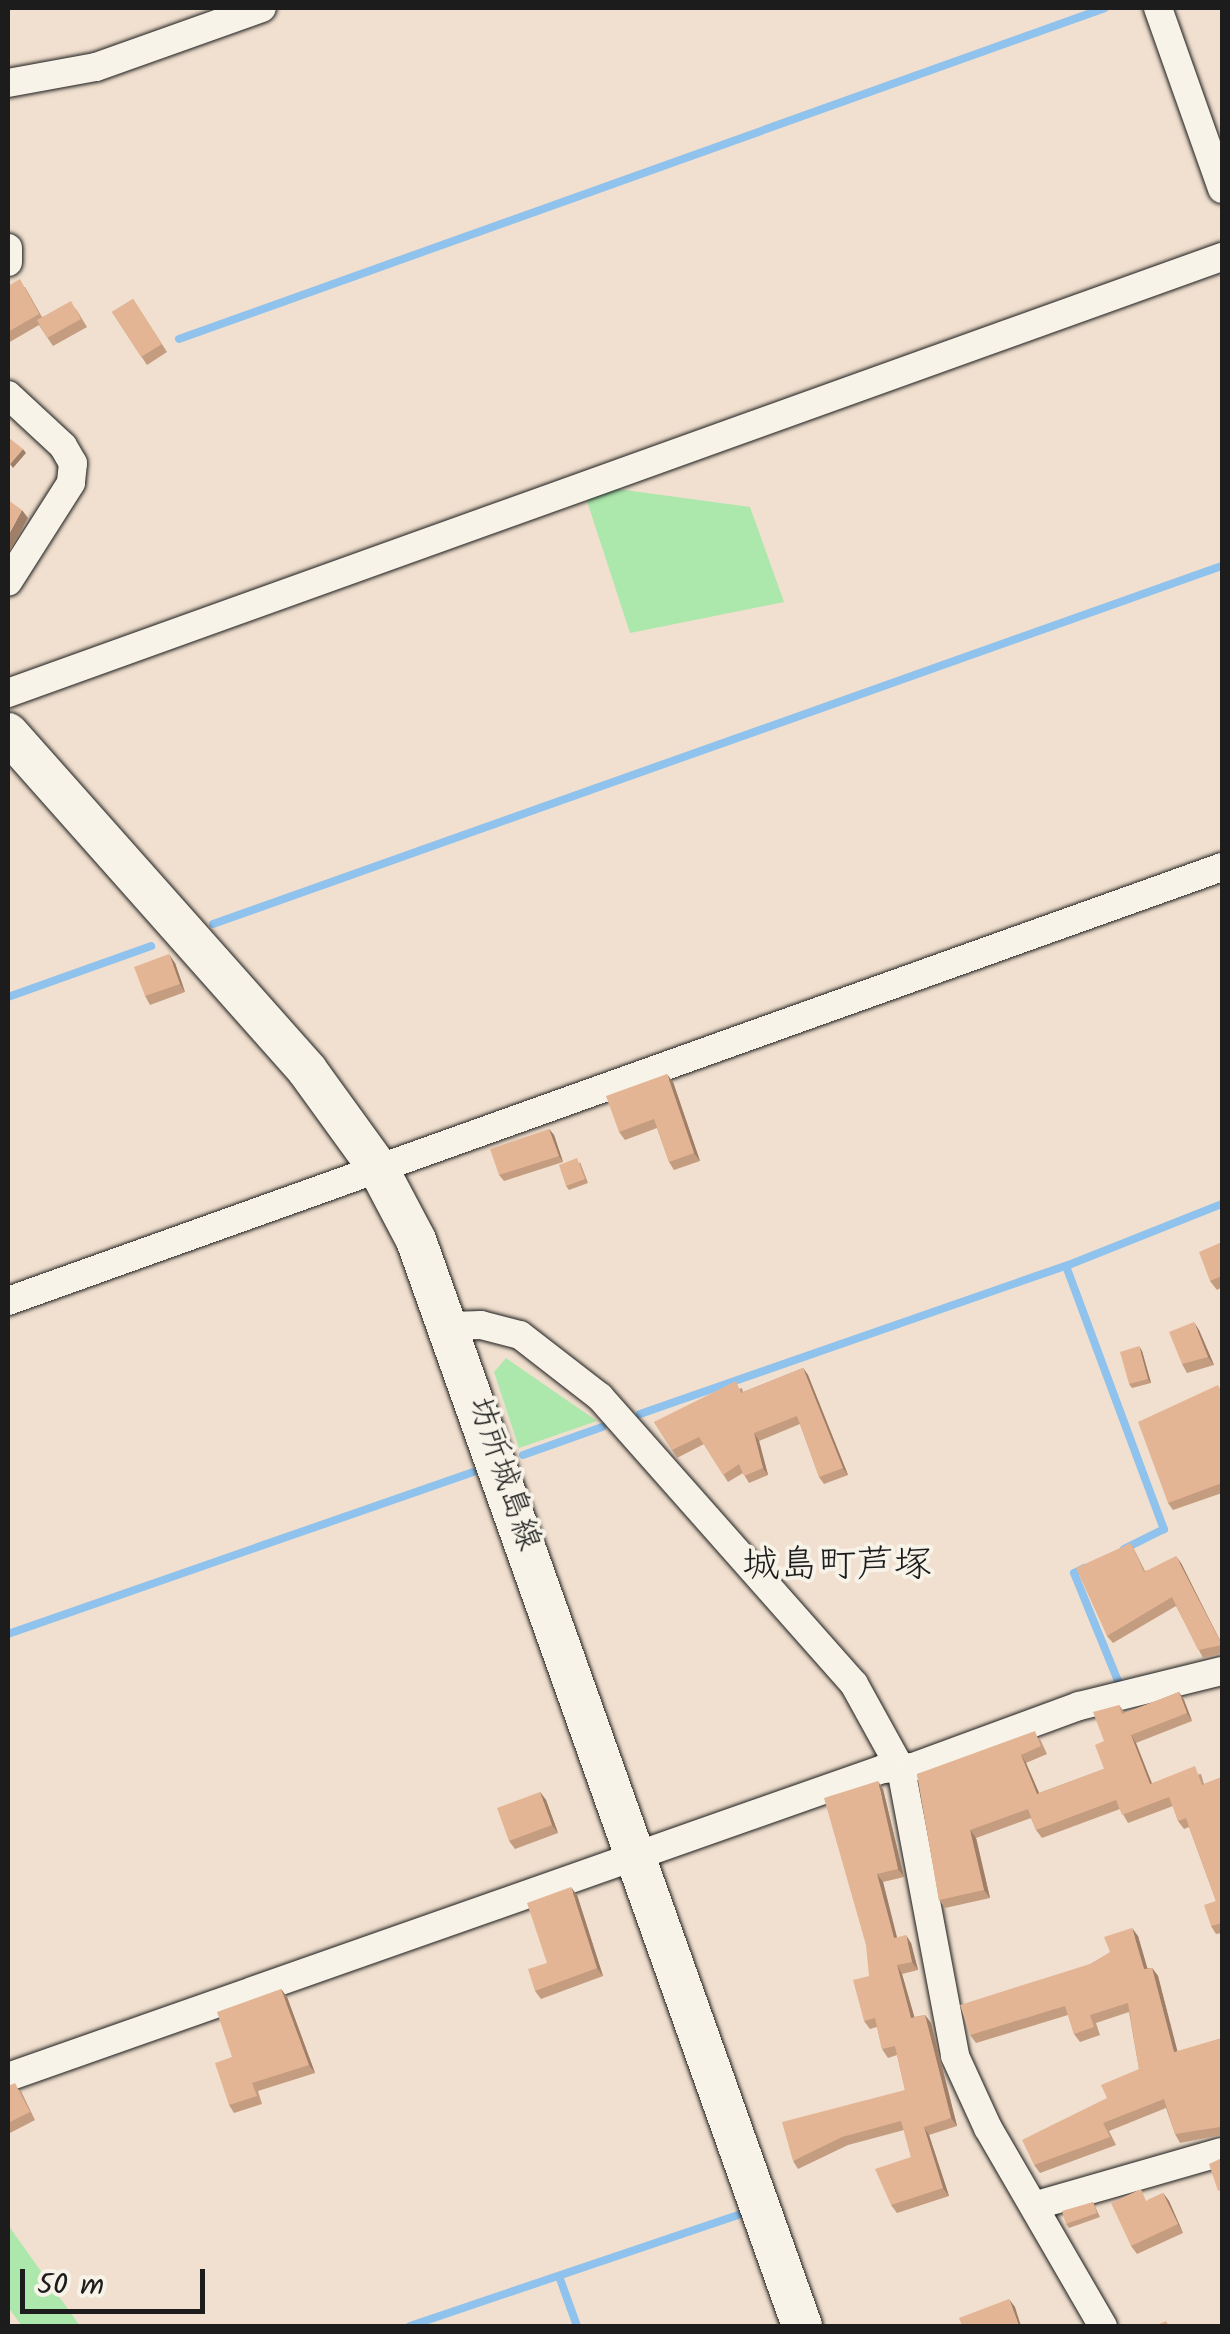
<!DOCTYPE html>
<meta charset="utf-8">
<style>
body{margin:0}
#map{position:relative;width:1230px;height:2334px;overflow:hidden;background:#f1e0cf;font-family:Kalam,"Klee One",sans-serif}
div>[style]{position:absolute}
.green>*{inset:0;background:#ace7ac}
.stream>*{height:8px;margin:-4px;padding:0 4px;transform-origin:4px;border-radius:4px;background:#8fc2ec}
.roads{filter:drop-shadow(0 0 2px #1c1c1c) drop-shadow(0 0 2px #1c1c1c)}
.minor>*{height:28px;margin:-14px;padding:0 14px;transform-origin:14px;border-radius:14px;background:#f7f3e8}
.secondary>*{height:40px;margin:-20px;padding:0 20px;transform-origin:20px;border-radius:20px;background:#f7f3e8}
.wall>*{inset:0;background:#c49c80}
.shaded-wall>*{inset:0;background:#a07f68}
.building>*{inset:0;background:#e4b595}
span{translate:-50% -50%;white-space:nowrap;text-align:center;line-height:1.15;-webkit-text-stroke:8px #f7f3e8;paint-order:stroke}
.street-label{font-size:32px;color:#1c1c1c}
.quarter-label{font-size:38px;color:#1c1c1c}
.frame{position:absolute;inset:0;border:10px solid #1c1c1c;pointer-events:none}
.scale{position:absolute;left:20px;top:2269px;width:185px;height:45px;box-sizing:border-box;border:5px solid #1c1c1c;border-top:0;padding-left:12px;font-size:30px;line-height:35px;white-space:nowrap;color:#1c1c1c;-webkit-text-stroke:8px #f7f3e8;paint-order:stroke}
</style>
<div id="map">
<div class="green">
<div style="clip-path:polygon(610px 488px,750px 507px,784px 602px,630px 633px,586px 498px)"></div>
<div style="clip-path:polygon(506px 1358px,597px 1421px,519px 1448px,494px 1372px)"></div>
<div style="clip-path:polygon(8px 2225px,80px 2326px,22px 2326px,8px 2307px)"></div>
</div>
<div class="stream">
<div style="left:179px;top:339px;width:983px;rotate:-19.67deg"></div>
<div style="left:213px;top:924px;width:1071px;rotate:-19.54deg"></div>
<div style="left:8px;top:997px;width:152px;rotate:-19.6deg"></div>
<div style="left:1066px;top:1266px;width:281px;rotate:69.6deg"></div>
<div style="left:1164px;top:1529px;width:45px;rotate:153.4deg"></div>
<div style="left:640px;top:1414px;width:451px;rotate:-19.2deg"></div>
<div style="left:1066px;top:1266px;width:168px;rotate:-21.7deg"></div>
<div style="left:523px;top:1455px;width:84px;rotate:-19.5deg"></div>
<div style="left:1084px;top:1568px;width:11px;rotate:153deg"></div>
<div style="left:1074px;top:1573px;width:119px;rotate:67.8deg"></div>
<div style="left:8px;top:1634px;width:492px;rotate:-19.2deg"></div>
<div style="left:559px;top:2276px;width:53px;rotate:70.2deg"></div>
<div style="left:410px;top:2326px;width:348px;rotate:-18.7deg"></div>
</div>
<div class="roads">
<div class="minor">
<div style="left:1158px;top:8px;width:192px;rotate:70.5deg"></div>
<div style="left:8px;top:83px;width:89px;rotate:-10.3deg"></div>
<div style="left:96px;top:67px;width:176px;rotate:-19.6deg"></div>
<div style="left:8px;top:248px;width:14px;rotate:90deg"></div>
<div style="left:8px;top:395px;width:75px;rotate:42.8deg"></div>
<div style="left:63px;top:446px;width:20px;rotate:60deg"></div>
<div style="left:73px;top:463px;width:20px;rotate:96deg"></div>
<div style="left:71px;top:483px;width:117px;rotate:122.5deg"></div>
<div style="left:8px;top:693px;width:1290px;rotate:-19.76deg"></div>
<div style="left:8px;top:1301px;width:1289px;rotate:-19.67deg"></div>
<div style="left:451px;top:1326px;width:30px;rotate:-2deg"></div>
<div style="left:481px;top:1325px;width:40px;rotate:14.4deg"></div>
<div style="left:520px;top:1335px;width:101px;rotate:37.8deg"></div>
<div style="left:600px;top:1397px;width:383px;rotate:48.5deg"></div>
<div style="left:854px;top:1684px;width:97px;rotate:61.1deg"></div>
<div style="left:901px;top:1769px;width:292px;rotate:79.3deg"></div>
<div style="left:955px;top:2056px;width:79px;rotate:65.4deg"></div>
<div style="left:988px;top:2128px;width:229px;rotate:59.9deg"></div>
<div style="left:8px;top:2077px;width:928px;rotate:-19.39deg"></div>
<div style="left:883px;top:1769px;width:30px;rotate:-4deg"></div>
<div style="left:913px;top:1767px;width:177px;rotate:-20.2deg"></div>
<div style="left:1079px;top:1706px;width:147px;rotate:-13.8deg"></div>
<div style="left:1037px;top:2205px;width:192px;rotate:-16deg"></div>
</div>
<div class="secondary">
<div style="left:8px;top:733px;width:451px;rotate:48.4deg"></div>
<div style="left:307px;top:1070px;width:121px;rotate:54.1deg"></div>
<div style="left:378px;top:1168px;width:81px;rotate:62.2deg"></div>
<div style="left:416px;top:1240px;width:1153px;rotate:70.43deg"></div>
</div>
</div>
<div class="wall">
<div style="clip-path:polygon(8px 286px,25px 287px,42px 317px,76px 309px,87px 327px,53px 346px,39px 325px,8px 343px)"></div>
<div style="clip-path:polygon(133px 299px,167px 352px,147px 365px,112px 312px)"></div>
<div style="clip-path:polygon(175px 963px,185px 992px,150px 1005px,145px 996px)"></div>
<div style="clip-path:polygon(673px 1082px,700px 1161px,674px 1170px,669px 1162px,657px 1128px,625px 1140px,619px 1132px)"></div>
<div style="clip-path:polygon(549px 1129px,554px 1135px,563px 1162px,504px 1181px,499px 1175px)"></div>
<div style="clip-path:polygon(580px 1162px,588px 1183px,569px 1190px,566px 1186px)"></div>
<div style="clip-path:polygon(1222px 1242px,1222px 1287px,1217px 1290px,1210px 1281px)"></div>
<div style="clip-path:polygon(1199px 1330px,1214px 1365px,1187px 1373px,1182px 1364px)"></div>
<div style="clip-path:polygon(1142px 1351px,1151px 1383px,1132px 1388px,1129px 1384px)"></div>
<div style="clip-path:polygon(803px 1368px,808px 1375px,848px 1475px,824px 1484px,819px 1477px,800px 1424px,759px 1441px,768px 1475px,749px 1483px,743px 1473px,728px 1482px,704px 1444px,677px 1458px,654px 1422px,742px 1388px,743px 1392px)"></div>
<div style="clip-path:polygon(1222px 1392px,1222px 1493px,1173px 1510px,1168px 1503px)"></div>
<div style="clip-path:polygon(1131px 1543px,1145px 1571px,1181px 1563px,1222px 1644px,1222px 1654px,1203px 1658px,1176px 1606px,1113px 1643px,1107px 1636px)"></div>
<div style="clip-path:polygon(1179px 1692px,1184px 1700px,1192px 1721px,1136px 1743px,1152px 1783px,1201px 1774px,1204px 1784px,1222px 1777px,1222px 1933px,1216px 1934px,1211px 1926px,1216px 1901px,1189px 1827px,1184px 1829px,1178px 1821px,1173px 1806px,1128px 1823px,1120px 1809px,1042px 1838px,1036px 1830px,1031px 1818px,976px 1838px,990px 1898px,945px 1908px,939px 1900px,917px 1774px,1040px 1739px,1047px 1754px,1026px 1763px,1039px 1793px,1104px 1769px,1104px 1741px,1119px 1705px,1125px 1713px)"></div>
<div style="clip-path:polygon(883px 1789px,904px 1877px,883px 1882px,897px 1937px,911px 1943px,918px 1970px,902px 1974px,914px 2017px,925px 2015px,931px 2023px,957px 2126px,929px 2135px,949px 2196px,897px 2213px,891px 2205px,911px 2157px,904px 2130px,848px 2145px,798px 2169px,793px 2161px,905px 2090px,897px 2055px,888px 2058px,882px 2049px,877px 2027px,870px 2029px,864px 2021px,869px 1976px)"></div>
<div style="clip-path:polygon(540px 1792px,546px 1800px,558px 1833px,515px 1849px,509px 1841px)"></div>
<div style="clip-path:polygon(577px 1895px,603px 1976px,541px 1999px,535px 1991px)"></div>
<div style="clip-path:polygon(1138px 1936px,1147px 1968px,1152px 1968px,1158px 1976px,1177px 2052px,1222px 2038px,1222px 2135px,1180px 2143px,1175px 2134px,1166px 2108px,1109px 2131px,1116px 2145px,1040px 2173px,1034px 2165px,1139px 2069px,1129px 2012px,1096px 2023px,1100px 2035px,1080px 2042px,1074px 2034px,1068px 2015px,976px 2043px,970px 2035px)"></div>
<div style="clip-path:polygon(281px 1989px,287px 1997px,315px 2073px,258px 2091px,262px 2104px,234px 2113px,229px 2105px,232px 2057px)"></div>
<div style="clip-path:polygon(8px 2086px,21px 2091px,35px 2120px,8px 2134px)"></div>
<div style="clip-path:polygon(1163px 2193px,1169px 2201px,1183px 2233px,1137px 2254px,1131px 2246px,1148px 2200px)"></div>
<div style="clip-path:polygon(1093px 2202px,1100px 2217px,1069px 2228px,1066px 2224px)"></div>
</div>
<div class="shaded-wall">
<div style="clip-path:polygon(23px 449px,26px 453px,13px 468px,10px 464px)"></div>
<div style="clip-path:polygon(22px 510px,28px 518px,8px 555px,8px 536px)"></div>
<div style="clip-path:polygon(169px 954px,175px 963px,185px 992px,180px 984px)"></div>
<div style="clip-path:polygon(667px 1074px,673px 1082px,700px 1161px,694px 1153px)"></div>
<div style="clip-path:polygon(549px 1129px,554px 1135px,563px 1162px,559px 1156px)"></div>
<div style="clip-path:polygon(1194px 1322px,1199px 1330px,1214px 1365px,1208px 1357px)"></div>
<div style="clip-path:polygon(1139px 1346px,1142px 1351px,1151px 1383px,1148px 1379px)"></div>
<div style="clip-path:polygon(803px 1368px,808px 1375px,848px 1475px,843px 1468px)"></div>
<div style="clip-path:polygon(754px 1433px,759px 1441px,768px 1475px,763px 1468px)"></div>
<div style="clip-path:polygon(1176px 1556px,1181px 1563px,1222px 1646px)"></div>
<div style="clip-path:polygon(1179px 1692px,1184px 1700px,1192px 1721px,1187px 1713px)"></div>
<div style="clip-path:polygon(1131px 1735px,1136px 1743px,1155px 1792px,1150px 1784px)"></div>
<div style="clip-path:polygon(1021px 1755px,1026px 1763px,1043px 1802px,1037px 1794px)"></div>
<div style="clip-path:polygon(878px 1781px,883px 1789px,904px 1877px,898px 1869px)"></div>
<div style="clip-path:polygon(540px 1792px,546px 1800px,558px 1833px,552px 1825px)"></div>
<div style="clip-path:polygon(970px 1830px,976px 1838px,990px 1898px,984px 1890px)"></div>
<div style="clip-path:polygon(877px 1874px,883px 1882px,899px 1946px,894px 1938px)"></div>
<div style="clip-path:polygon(571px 1887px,577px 1895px,603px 1976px,597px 1968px)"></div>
<div style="clip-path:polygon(1132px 1928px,1138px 1936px,1150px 1977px,1144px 1969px)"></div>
<div style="clip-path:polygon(906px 1935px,911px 1943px,918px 1970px,912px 1962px)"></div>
<div style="clip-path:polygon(897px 1965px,902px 1974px,917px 2026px,911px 2018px)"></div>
<div style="clip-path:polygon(1152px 1968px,1158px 1976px,1180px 2061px,1174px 2052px)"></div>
<div style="clip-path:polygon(281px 1989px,287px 1997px,315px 2073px,309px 2065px)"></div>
<div style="clip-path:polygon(925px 2015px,931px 2023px,957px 2126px,951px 2118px)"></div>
<div style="clip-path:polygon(924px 2127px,929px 2135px,949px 2196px,943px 2188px)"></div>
<div style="clip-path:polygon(1163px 2193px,1169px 2201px,1183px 2233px,1178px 2224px)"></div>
<div style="clip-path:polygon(1009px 2299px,1015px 2307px,1021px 2326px,1019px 2326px)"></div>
</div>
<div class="building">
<div style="clip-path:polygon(20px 279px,39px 314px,8px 332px,8px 286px)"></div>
<div style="clip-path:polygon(133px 299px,162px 344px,141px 357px,112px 312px)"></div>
<div style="clip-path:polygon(71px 301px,81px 319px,47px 338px,37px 320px)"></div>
<div style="clip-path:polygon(8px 437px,23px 449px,10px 464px,8px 462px)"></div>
<div style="clip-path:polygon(8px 500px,22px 510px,8px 536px)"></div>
<div style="clip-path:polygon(169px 954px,180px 984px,145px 996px,134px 967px)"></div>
<div style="clip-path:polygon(667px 1074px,694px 1153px,669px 1162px,654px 1119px,619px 1132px,606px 1096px)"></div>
<div style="clip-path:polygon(549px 1129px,559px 1156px,499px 1175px,490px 1149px)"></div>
<div style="clip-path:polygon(577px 1158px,585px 1179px,566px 1186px,559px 1165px)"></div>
<div style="clip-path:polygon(1222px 1242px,1222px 1276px,1210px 1281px,1199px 1252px)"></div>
<div style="clip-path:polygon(1194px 1322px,1208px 1357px,1182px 1364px,1169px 1332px)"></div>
<div style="clip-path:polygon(1139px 1346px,1148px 1379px,1129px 1384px,1120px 1352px)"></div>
<div style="clip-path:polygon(803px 1368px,843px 1468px,819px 1477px,797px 1416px,754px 1433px,763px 1468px,744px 1476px,739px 1464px,723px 1475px,699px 1437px,672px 1450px,654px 1422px,736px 1381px,741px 1393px)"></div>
<div style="clip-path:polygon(1218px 1385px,1222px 1393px,1222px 1483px,1168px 1503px,1138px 1422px)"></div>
<div style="clip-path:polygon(1131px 1543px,1144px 1572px,1176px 1556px,1222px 1645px,1198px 1650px,1172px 1597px,1107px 1636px,1076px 1568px)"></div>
<div style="clip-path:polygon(1179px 1692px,1187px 1713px,1131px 1735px,1150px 1784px,1195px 1766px,1202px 1785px,1222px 1777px,1222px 1923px,1211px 1926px,1204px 1905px,1216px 1901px,1186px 1818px,1178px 1821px,1169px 1797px,1122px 1815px,1116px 1800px,1036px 1830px,1028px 1809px,970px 1830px,984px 1890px,939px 1900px,917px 1774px,1035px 1731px,1041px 1746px,1021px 1755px,1037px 1794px,1104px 1769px,1095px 1745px,1104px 1741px,1093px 1712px,1119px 1705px,1122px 1714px)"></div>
<div style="clip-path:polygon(878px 1781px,898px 1869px,877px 1874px,894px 1938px,906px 1935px,912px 1962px,897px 1965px,911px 2018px,925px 2015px,951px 2118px,924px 2127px,943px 2188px,891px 2205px,875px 2169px,911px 2157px,901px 2121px,842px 2137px,793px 2161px,782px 2122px,905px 2090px,895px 2046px,882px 2049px,875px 2018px,864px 2021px,853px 1980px,869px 1976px,866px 1945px,824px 1798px)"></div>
<div style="clip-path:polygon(540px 1792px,552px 1825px,509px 1841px,497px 1808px)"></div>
<div style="clip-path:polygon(571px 1887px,597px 1968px,535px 1991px,528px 1969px,547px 1963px,527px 1903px)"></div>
<div style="clip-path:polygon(1132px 1928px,1144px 1969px,1152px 1968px,1174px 2052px,1222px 2038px,1222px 2129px,1220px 2127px,1175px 2134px,1164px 2099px,1103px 2123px,1110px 2137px,1034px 2165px,1022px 2140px,1107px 2098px,1101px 2085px,1139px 2069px,1128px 2003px,1090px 2015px,1094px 2027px,1074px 2034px,1065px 2006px,970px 2035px,960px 2005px,1093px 1963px,1110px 1952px,1104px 1937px)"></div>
<div style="clip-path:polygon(281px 1989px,309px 2065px,252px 2083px,257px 2096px,229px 2105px,215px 2063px,232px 2057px,217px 2012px)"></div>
<div style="clip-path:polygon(15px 2083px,30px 2112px,8px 2123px,8px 2086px)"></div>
<div style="clip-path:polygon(1222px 2158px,1222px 2190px,1218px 2191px,1209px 2164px)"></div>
<div style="clip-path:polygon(1141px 2189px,1146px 2201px,1163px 2193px,1178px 2224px,1131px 2246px,1111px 2203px)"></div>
<div style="clip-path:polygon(1093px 2202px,1097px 2213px,1066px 2224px,1062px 2211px)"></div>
<div style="clip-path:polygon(1009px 2299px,1019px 2326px,962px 2326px,959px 2318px)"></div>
<div style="clip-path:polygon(1166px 2321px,1169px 2326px,1155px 2326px)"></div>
</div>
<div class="street-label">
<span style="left:503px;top:1474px;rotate:71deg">坊所城島線</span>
</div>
<div class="quarter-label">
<span style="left:837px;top:1567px">城島町芦塚</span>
</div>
<div class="frame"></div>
<div class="scale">50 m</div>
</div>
